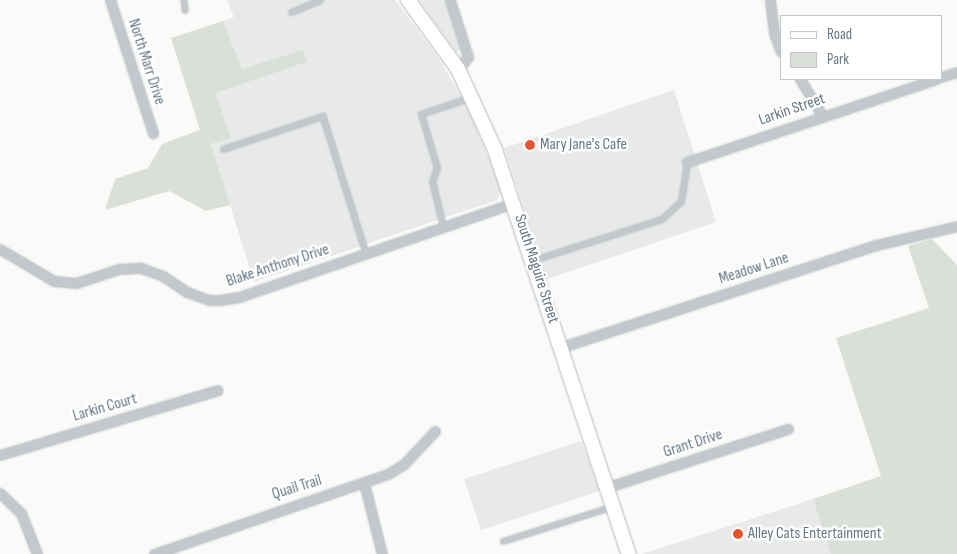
<!DOCTYPE html>
<style>
body{margin:0}
#map{position:relative;width:957px;height:554px;overflow:hidden;background:#fafaf8;font-family:"Sofia Sans Condensed",sans-serif}
div>[style]{position:absolute}
.built>*{inset:0;background:#e8e9e9}
.green>*{inset:0;background:#dadfd7}
.roads{filter:drop-shadow(0 0 1px #b5babe) drop-shadow(0 0 1px #b5babe)}
.service>*{height:4.5px;margin:-2.25px;padding:0 2.25px;transform-origin:2.25px;border-radius:2.25px;background:#c3c8cc}
.minor>*{height:9px;margin:-4.5px;padding:0 4.5px;transform-origin:4.5px;border-radius:4.5px;background:#c3c8cc}
.primary>*{height:14px;margin:-7px;padding:0 7px;transform-origin:7px;border-radius:7px;background:#fff}
.dots>*{width:14px;height:14px;translate:-50% -50%;box-sizing:border-box;border:2px solid #fff;border-radius:50%}
span{translate:-50% -50%;white-space:nowrap;text-align:center;line-height:1.15;-webkit-text-stroke:5px #fff;paint-order:stroke}
.street-label{font-size:16px;color:#657683}
.poi-label{font-size:16px;color:#657683}
.left{translate:0 -50%;text-align:left}
.legend{position:absolute;left:780px;top:15px;width:162px;height:65px;box-sizing:border-box;background:#fff;border:1px solid #c1c8cd;margin:0;padding:6px 9px;list-style:none;font-size:15px;color:#657683}
.legend li{display:flex;align-items:center;gap:10px;height:25px}
.legend b{width:25px;border:1px solid #c1c8cd}
</style>
<div id="map">
<div class="built">
<div style="clip-path:polygon(227px 0,395px 0,438px 57px,470px 112px,501px 189px,497px 200px,254px 282px,211px 144px,231px 137px,216px 93px,307px 62px,303px 51px,242px 69px,223px 21px,234px 17px)"></div>
<div style="clip-path:polygon(419px 0,445px 0,461px 50px,456px 52px)"></div>
<div style="clip-path:polygon(674px 90px,716px 222px,547px 279px,504px 148px)"></div>
<div style="clip-path:polygon(581px 441px,600px 491px,481px 530px,464px 479px)"></div>
<div style="clip-path:polygon(813px 499px,831px 554px,642px 554px)"></div>
</div>
<div class="green">
<div style="clip-path:polygon(223px 21px,242px 69px,303px 50px,307px 62px,216px 93px,231px 138px,211px 144px,230px 205px,206px 211px,169px 191px,105px 210px,115px 179px,148px 168px,162px 144px,200px 130px,171px 38px)"></div>
<div style="clip-path:polygon(932px 239px,957px 265px,957px 554px,831px 554px,813px 499px,881px 476px,836px 338px,929px 308px,908px 246px)"></div>
</div>
<div class="roads">
<div class="service">
<div style="left:184px;top:0;width:10px;rotate:84deg"></div>
<div style="left:291px;top:12px;width:31px;rotate:-22deg"></div>
<div style="left:223px;top:149px;width:105px;rotate:-18.3deg"></div>
<div style="left:323px;top:116px;width:144px;rotate:72.6deg"></div>
<div style="left:443px;top:227px;width:47px;rotate:-103.4deg"></div>
<div style="left:432px;top:181px;width:14px;rotate:-69deg"></div>
<div style="left:437px;top:168px;width:56px;rotate:-106.5deg"></div>
<div style="left:421px;top:114px;width:51px;rotate:-18.4deg"></div>
<div style="left:534px;top:260px;width:134px;rotate:-17.8deg"></div>
<div style="left:662px;top:219px;width:26px;rotate:-43deg"></div>
<div style="left:681px;top:201px;width:39px;rotate:-81deg"></div>
<div style="left:503px;top:541px;width:112px;rotate:-17.6deg"></div>
</div>
<div class="minor">
<div style="left:110px;top:0;width:140px;rotate:72.1deg"></div>
<div style="left:450px;top:0;width:60px;rotate:72.5deg"></div>
<div style="left:468px;top:57px;width:16px;rotate:130deg"></div>
<div style="left:770px;top:0;width:33px;rotate:83deg"></div>
<div style="left:774px;top:33px;width:20px;rotate:70deg"></div>
<div style="left:941px;top:77px;width:17px;rotate:-17deg"></div>
<div style="left:800px;top:79px;width:42px;rotate:58.6deg"></div>
<div style="left:687px;top:162px;width:262px;rotate:-18.4deg"></div>
<div style="left:0;top:249px;width:63px;rotate:30.7deg"></div>
<div style="left:54px;top:281px;width:22px;rotate:5deg"></div>
<div style="left:76px;top:283px;width:45px;rotate:-18deg"></div>
<div style="left:119px;top:269px;width:22px;rotate:-3deg"></div>
<div style="left:141px;top:268px;width:23px;rotate:20deg"></div>
<div style="left:163px;top:276px;width:29px;rotate:34deg"></div>
<div style="left:187px;top:292px;width:23px;rotate:20deg"></div>
<div style="left:209px;top:300px;width:11px"></div>
<div style="left:220px;top:300px;width:19px;rotate:-9deg"></div>
<div style="left:239px;top:297px;width:291px;rotate:-18.9deg"></div>
<div style="left:562px;top:347px;width:330px;rotate:-18deg"></div>
<div style="left:876px;top:245px;width:83px;rotate:-13.2deg"></div>
<div style="left:0;top:455px;width:227px;rotate:-16.6deg"></div>
<div style="left:364px;top:483px;width:73px;rotate:75.8deg"></div>
<div style="left:608px;top:487px;width:189px;rotate:-17.9deg"></div>
<div style="left:0;top:493px;width:29px;rotate:44deg"></div>
<div style="left:21px;top:513px;width:44px;rotate:68.7deg"></div>
<div style="left:154px;top:554px;width:247px;rotate:-18.9deg"></div>
<div style="left:388px;top:474px;width:19px;rotate:-32deg"></div>
<div style="left:404px;top:464px;width:45px;rotate:-46.8deg"></div>
</div>
<div class="primary">
<div style="left:408px;top:0;width:85px;rotate:54.1deg"></div>
<div style="left:458px;top:69px;width:89px;rotate:65.4deg"></div>
<div style="left:495px;top:150px;width:426px;rotate:71.7deg"></div>
</div>
</div>
<div class="dots">
<div style="left:530px;top:145px;background:#e4572e"></div>
<div style="left:738px;top:534px;background:#e4572e"></div>
</div>
<div class="street-label">
<span style="left:146px;top:62px;rotate:72deg">North Marr Drive</span>
<span style="left:792px;top:110px;rotate:-19deg">Larkin Street</span>
<span style="left:278px;top:266px;rotate:-18deg">Blake Anthony Drive</span>
<span style="left:536px;top:269px;rotate:72deg">South Maguire Street</span>
<span style="left:754px;top:269px;rotate:-18deg">Meadow Lane</span>
<span style="left:105px;top:408px;rotate:-16deg">Larkin Court</span>
<span style="left:693px;top:444px;rotate:-18deg">Grant Drive</span>
<span style="left:297px;top:488px;rotate:-17deg">Quail Trail</span>
</div>
<div class="poi-label">
<span class="left" style="left:540px;top:145px">Mary Jane's Cafe</span>
<span class="left" style="left:748px;top:534px">Alley Cats Entertainment</span>
</div>
<ul class="legend">
<li><b style="height:6px;background:#fff"></b>Road</li>
<li><b style="height:14px;background:#dadfd7"></b>Park</li>
</ul>
</div>
